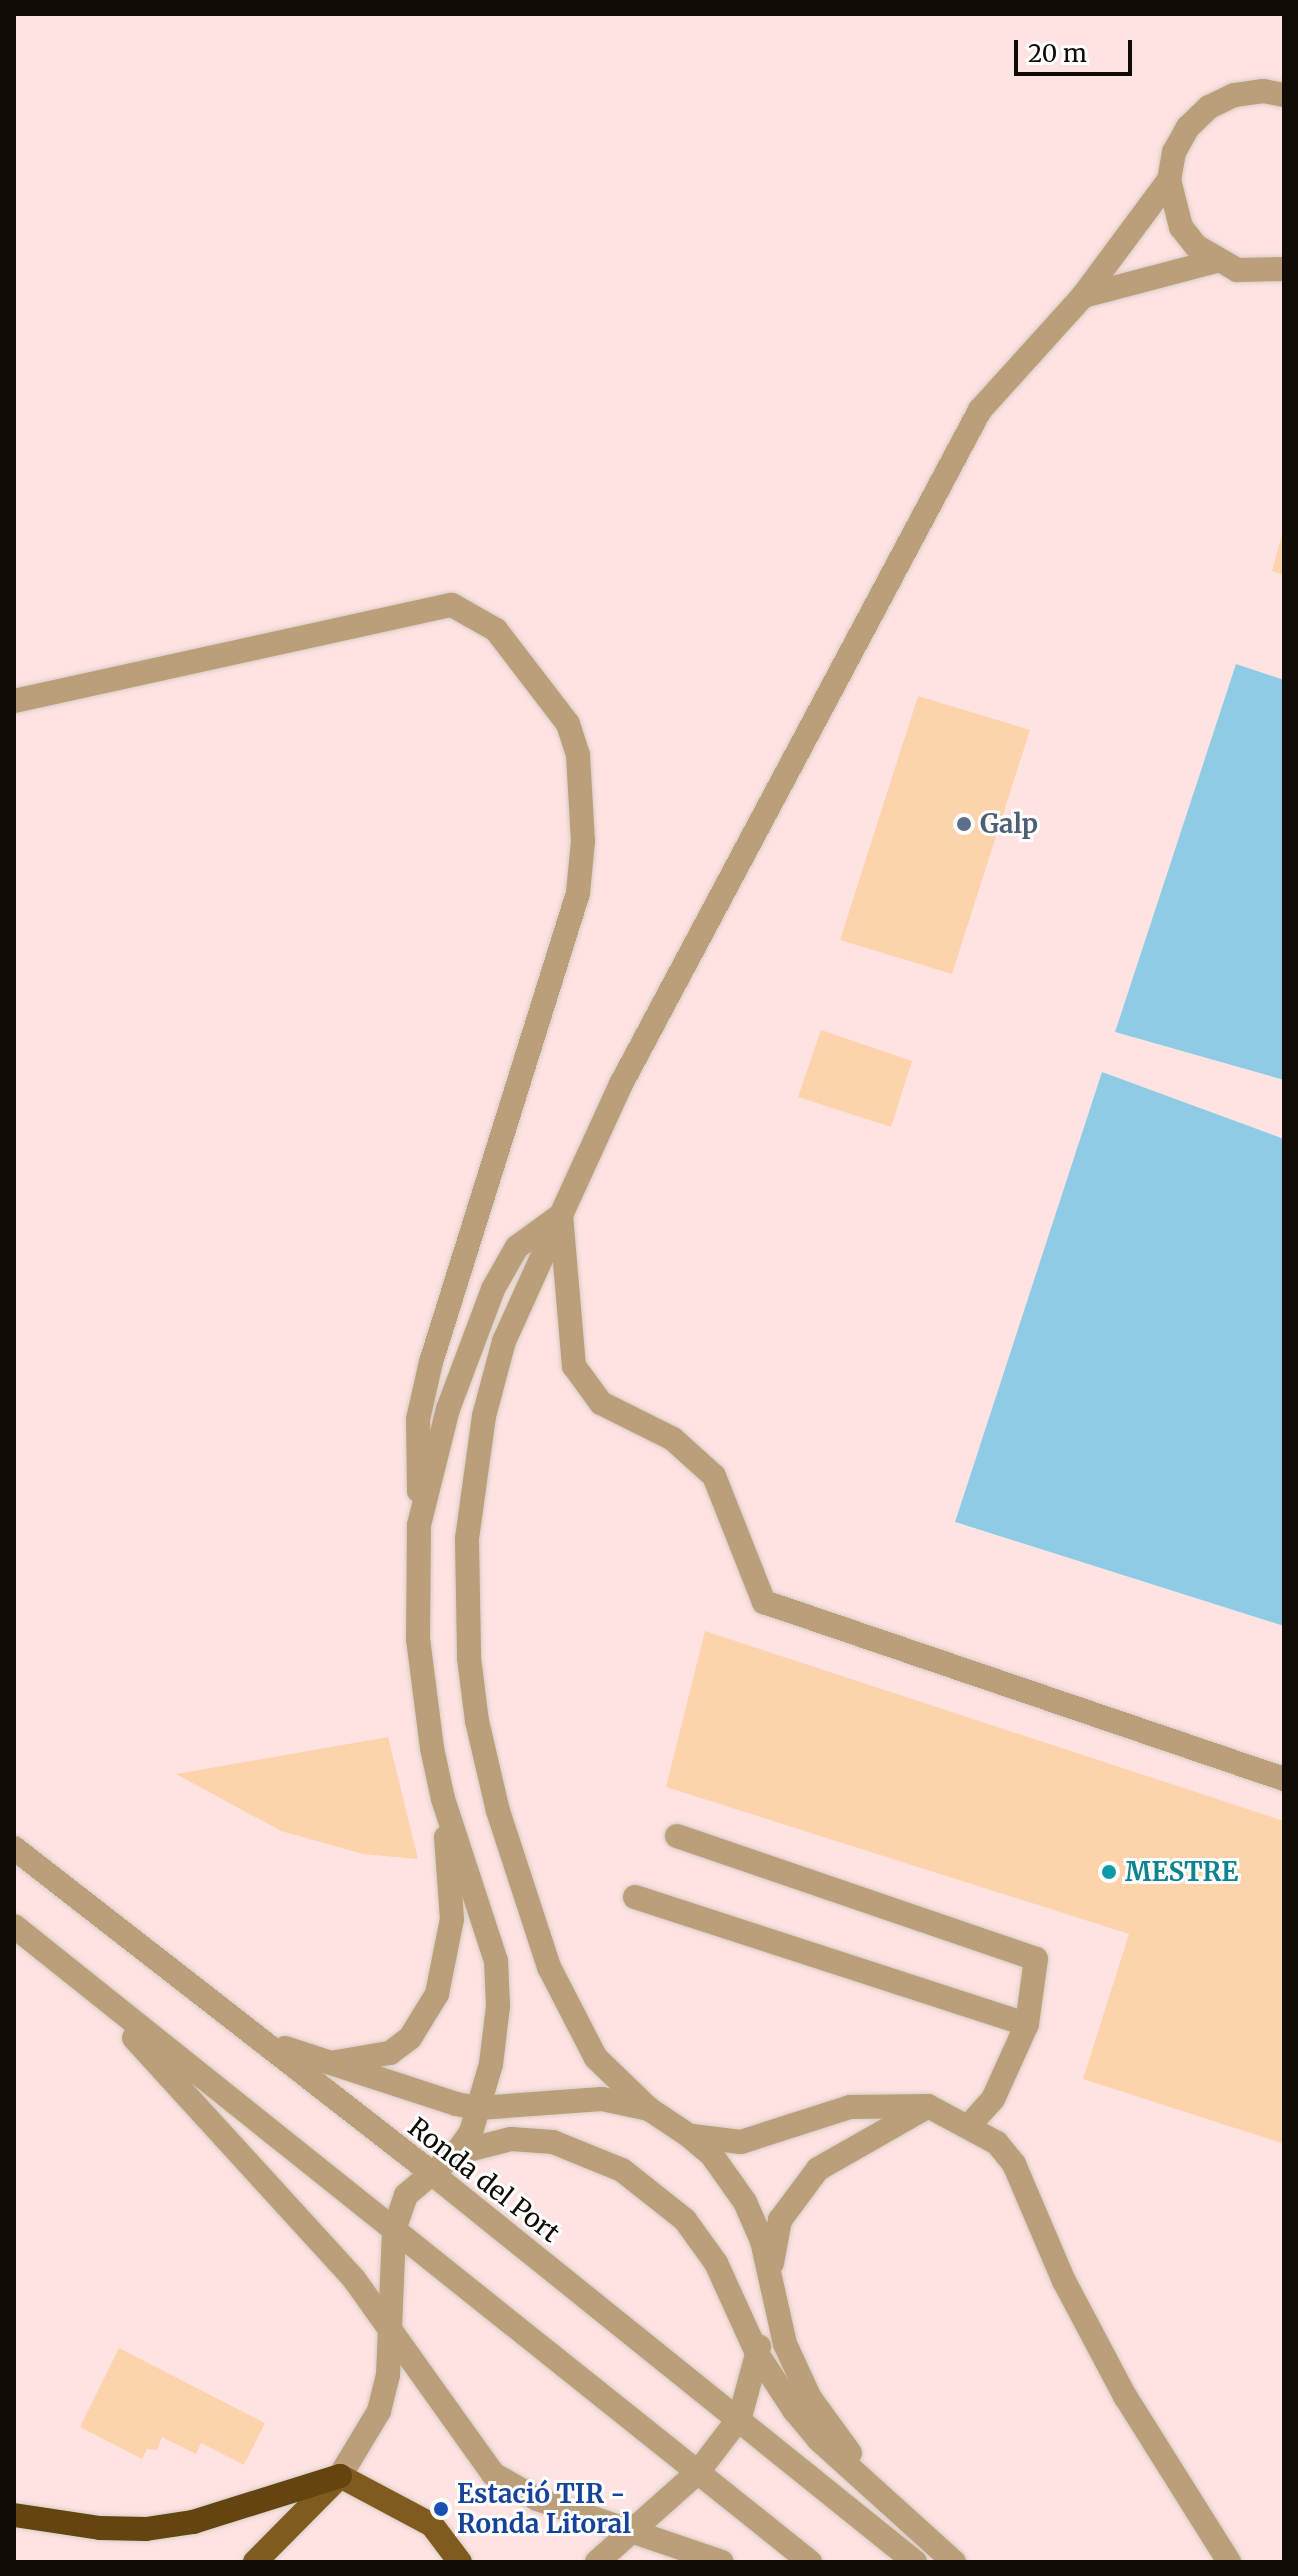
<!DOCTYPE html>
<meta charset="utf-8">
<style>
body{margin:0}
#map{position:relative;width:1298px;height:2576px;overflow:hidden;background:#fdf3e7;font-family:Merriweather,serif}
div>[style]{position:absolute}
.industrial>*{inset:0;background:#ffe3e3}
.water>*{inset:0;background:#90cbe5}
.building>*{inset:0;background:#fcd3aa}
.roads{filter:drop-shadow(0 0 2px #d7cec3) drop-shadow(0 0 2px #d7cec3)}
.minor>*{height:24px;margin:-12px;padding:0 12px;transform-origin:12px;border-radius:12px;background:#bb9f7b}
.major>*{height:24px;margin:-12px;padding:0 12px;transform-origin:12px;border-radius:12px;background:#805a1f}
.highway>*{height:24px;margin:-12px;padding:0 12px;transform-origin:12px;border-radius:12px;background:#644410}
.dots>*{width:22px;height:22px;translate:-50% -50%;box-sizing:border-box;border:4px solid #fff;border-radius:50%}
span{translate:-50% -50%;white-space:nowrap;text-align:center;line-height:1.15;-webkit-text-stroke:6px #fff;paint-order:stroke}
.service-label{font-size:26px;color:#4e5e75;font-weight:700}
.left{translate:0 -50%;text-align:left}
.culture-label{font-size:26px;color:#0d838f;font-weight:700}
.street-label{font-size:26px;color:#100b05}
.transit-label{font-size:26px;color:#164399;font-weight:700}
.frame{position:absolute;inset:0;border:16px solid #100b05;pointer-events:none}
.scale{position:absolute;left:1014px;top:40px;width:118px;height:36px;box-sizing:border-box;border:4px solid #100b05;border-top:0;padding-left:10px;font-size:24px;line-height:28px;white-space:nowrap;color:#100b05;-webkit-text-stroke:6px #fff;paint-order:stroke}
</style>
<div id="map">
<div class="industrial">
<div style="clip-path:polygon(14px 14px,1284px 14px,1284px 680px,1236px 665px,1115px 1032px,1284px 1080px,1284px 1139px,1102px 1073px,956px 1523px,1284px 1626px,1284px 2562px,14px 2562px)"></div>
</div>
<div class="water">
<div style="clip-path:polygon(1236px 664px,1284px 680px,1284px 1080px,1115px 1032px)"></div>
<div style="clip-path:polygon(1102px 1072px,1284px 1139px,1284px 1626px,955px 1522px)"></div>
</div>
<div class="building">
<div style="clip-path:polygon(1283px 531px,1284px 531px,1284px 575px,1272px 571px)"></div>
<div style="clip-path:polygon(918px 696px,1030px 730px,952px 974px,840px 940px)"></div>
<div style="clip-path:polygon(821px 1030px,912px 1061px,891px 1127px,798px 1097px)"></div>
<div style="clip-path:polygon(705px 1631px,1284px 1821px,1284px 2144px,1083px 2079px,1129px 1934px,666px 1787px)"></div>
<div style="clip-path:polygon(388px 1737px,418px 1859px,363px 1854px,281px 1831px,176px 1774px)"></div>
<div style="clip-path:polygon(119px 2348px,265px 2423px,244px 2465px,201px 2443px,196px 2454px,162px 2437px,157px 2450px,147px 2449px,142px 2459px,80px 2427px)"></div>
</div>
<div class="roads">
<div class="minor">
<div style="left:1284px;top:95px;width:21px;rotate:-169deg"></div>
<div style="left:1263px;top:91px;width:29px;rotate:172deg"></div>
<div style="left:1234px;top:95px;width:28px;rotate:154deg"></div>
<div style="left:1209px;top:107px;width:29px;rotate:136deg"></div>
<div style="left:1188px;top:127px;width:29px;rotate:119deg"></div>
<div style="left:1174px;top:152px;width:28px;rotate:100deg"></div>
<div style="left:1169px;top:180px;width:49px;rotate:75.7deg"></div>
<div style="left:1181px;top:227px;width:24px;rotate:52deg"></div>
<div style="left:1196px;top:246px;width:48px;rotate:30.3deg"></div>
<div style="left:1237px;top:270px;width:47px;rotate:-1.2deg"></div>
<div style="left:1169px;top:180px;width:144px;rotate:126.6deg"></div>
<div style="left:1083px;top:296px;width:154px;rotate:132.1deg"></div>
<div style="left:980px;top:410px;width:764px;rotate:118.04deg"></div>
<div style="left:621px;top:1084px;width:144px;rotate:114.6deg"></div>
<div style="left:561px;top:1215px;width:152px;rotate:85.1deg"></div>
<div style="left:574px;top:1366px;width:46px;rotate:53.9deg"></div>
<div style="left:601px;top:1403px;width:80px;rotate:26.6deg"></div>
<div style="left:673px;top:1439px;width:55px;rotate:42.1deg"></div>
<div style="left:714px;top:1476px;width:136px;rotate:68.4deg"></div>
<div style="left:764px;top:1602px;width:549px;rotate:18.8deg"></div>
<div style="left:1083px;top:296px;width:138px;rotate:-14.7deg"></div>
<div style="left:14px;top:701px;width:448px;rotate:-12.4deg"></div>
<div style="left:452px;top:605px;width:51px;rotate:29.6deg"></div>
<div style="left:496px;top:630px;width:118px;rotate:52.5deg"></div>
<div style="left:568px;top:724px;width:33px;rotate:72deg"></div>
<div style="left:578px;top:755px;width:86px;rotate:86.7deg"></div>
<div style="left:583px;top:841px;width:52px;rotate:95.5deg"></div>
<div style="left:578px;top:893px;width:491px;rotate:107.4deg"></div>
<div style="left:431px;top:1362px;width:58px;rotate:102.8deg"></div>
<div style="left:418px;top:1419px;width:72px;rotate:89.2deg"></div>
<div style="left:677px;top:1836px;width:379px;rotate:18.9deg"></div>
<div style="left:1036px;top:1959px;width:66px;rotate:97.9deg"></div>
<div style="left:14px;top:1848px;width:526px;rotate:37.89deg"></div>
<div style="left:429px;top:2171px;width:624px;rotate:38.82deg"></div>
<div style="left:635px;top:1897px;width:412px;rotate:18deg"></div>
<div style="left:1027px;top:2024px;width:82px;rotate:114.4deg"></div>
<div style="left:993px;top:2099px;width:36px;rotate:132deg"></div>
<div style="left:14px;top:1926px;width:1019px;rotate:38.62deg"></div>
<div style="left:134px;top:2038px;width:326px;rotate:47.6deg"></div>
<div style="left:354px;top:2279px;width:239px;rotate:54.5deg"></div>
<div style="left:493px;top:2474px;width:51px;rotate:29.6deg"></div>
<div style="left:537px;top:2499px;width:195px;rotate:18.8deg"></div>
<div style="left:285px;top:2048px;width:180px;rotate:18.1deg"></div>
<div style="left:456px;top:2104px;width:23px;rotate:10deg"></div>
<div style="left:479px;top:2108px;width:123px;rotate:-4.2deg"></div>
<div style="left:602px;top:2099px;width:48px;rotate:12deg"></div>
<div style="left:649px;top:2109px;width:47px;rotate:33.7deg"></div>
<div style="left:688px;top:2135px;width:30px;rotate:40deg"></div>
<div style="left:711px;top:2154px;width:59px;rotate:54.7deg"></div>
<div style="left:745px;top:2202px;width:43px;rotate:66.4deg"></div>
<div style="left:762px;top:2241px;width:106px;rotate:77.4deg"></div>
<div style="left:785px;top:2344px;width:60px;rotate:65.2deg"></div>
<div style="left:810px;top:2398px;width:68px;rotate:54deg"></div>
<div style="left:336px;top:2062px;width:55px;rotate:-9.5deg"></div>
<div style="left:390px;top:2053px;width:25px;rotate:-37deg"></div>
<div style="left:410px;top:2038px;width:52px;rotate:-58.5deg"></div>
<div style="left:437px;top:1994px;width:76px;rotate:-78.7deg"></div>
<div style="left:452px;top:1919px;width:82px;rotate:-94.2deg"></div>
<div style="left:692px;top:2136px;width:49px;rotate:7deg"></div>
<div style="left:741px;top:2142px;width:114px;rotate:-17.8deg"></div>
<div style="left:850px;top:2107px;width:78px;rotate:-0.7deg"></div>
<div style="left:928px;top:2106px;width:78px;rotate:28.2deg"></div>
<div style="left:997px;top:2143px;width:27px;rotate:51deg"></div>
<div style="left:1014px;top:2164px;width:127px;rotate:66.9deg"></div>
<div style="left:1064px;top:2281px;width:130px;rotate:62.1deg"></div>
<div style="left:1125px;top:2396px;width:196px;rotate:57.9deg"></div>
<div style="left:456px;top:2153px;width:26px;rotate:-54deg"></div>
<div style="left:471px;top:2132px;width:71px;rotate:-73.6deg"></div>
<div style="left:491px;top:2064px;width:58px;rotate:-83.1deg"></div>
<div style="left:498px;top:2006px;width:45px;rotate:-92.5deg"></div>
<div style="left:496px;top:1961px;width:170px;rotate:-108.1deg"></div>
<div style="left:443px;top:1799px;width:52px;rotate:-102.2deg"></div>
<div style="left:432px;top:1748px;width:110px;rotate:-97.3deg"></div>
<div style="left:418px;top:1639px;width:114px;rotate:-89.5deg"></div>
<div style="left:419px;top:1525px;width:120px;rotate:-76deg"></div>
<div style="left:448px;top:1409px;width:128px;rotate:-69.4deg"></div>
<div style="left:493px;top:1289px;width:48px;rotate:-60.3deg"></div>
<div style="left:517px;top:1247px;width:54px;rotate:-36deg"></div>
<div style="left:561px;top:1215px;width:138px;rotate:114.3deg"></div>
<div style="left:504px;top:1341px;width:78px;rotate:104.9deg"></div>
<div style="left:484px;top:1416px;width:124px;rotate:97.9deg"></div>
<div style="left:467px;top:1539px;width:119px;rotate:89deg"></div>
<div style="left:469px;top:1658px;width:64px;rotate:82.8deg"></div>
<div style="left:477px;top:1721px;width:92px;rotate:76.9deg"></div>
<div style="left:498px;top:1811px;width:164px;rotate:71.9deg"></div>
<div style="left:549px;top:1967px;width:102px;rotate:62.7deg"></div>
<div style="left:596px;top:2058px;width:74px;rotate:43.9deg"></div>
<div style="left:772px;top:2263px;width:44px;rotate:-79.5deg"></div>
<div style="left:780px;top:2220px;width:64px;rotate:-53.3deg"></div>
<div style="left:818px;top:2169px;width:123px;rotate:-29.7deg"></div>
<div style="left:340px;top:2476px;width:76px;rotate:-59deg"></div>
<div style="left:379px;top:2411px;width:37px;rotate:-76deg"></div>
<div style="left:388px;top:2375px;width:145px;rotate:-87.6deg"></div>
<div style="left:394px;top:2230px;width:37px;rotate:-71deg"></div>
<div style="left:406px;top:2195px;width:65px;rotate:-40deg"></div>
<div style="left:456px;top:2153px;width:57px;rotate:-14.3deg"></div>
<div style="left:511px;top:2139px;width:42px;rotate:4.1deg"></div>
<div style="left:553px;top:2142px;width:74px;rotate:22.1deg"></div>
<div style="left:622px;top:2170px;width:80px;rotate:38.4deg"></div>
<div style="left:685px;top:2220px;width:53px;rotate:54.2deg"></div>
<div style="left:716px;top:2263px;width:101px;rotate:65.5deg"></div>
<div style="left:758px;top:2355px;width:66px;rotate:56.8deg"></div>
<div style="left:794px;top:2410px;width:39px;rotate:50deg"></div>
<div style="left:819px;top:2440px;width:182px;rotate:42.1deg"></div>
<div style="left:597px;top:2562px;width:135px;rotate:-41.7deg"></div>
<div style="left:698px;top:2472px;width:69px;rotate:-52.6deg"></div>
<div style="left:740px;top:2417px;width:73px;rotate:-74.8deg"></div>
</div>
<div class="major">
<div style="left:255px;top:2562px;width:121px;rotate:-45.3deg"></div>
<div style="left:340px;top:2476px;width:104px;rotate:28deg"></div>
<div style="left:432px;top:2525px;width:46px;rotate:52.9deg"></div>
</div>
<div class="highway">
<div style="left:14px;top:2515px;width:87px;rotate:8.6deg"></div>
<div style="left:100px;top:2528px;width:46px;rotate:1.2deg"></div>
<div style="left:146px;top:2529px;width:48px;rotate:-8.5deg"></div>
<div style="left:193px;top:2522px;width:154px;rotate:-17.4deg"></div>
</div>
</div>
<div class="dots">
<div style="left:964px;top:824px;background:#5c6f8a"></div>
<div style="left:1109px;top:1872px;background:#0f9aa8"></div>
<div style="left:441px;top:2509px;background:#1a4fb4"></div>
</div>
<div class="service-label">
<span class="left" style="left:980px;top:824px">Galp</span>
</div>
<div class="culture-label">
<span class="left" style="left:1125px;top:1872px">MESTRE</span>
</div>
<div class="street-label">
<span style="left:484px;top:2180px;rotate:38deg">Ronda del Port</span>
</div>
<div class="transit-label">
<span class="left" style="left:457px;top:2509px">Estació TIR -<br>Ronda Litoral</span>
</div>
<div class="frame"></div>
<div class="scale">20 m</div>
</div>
